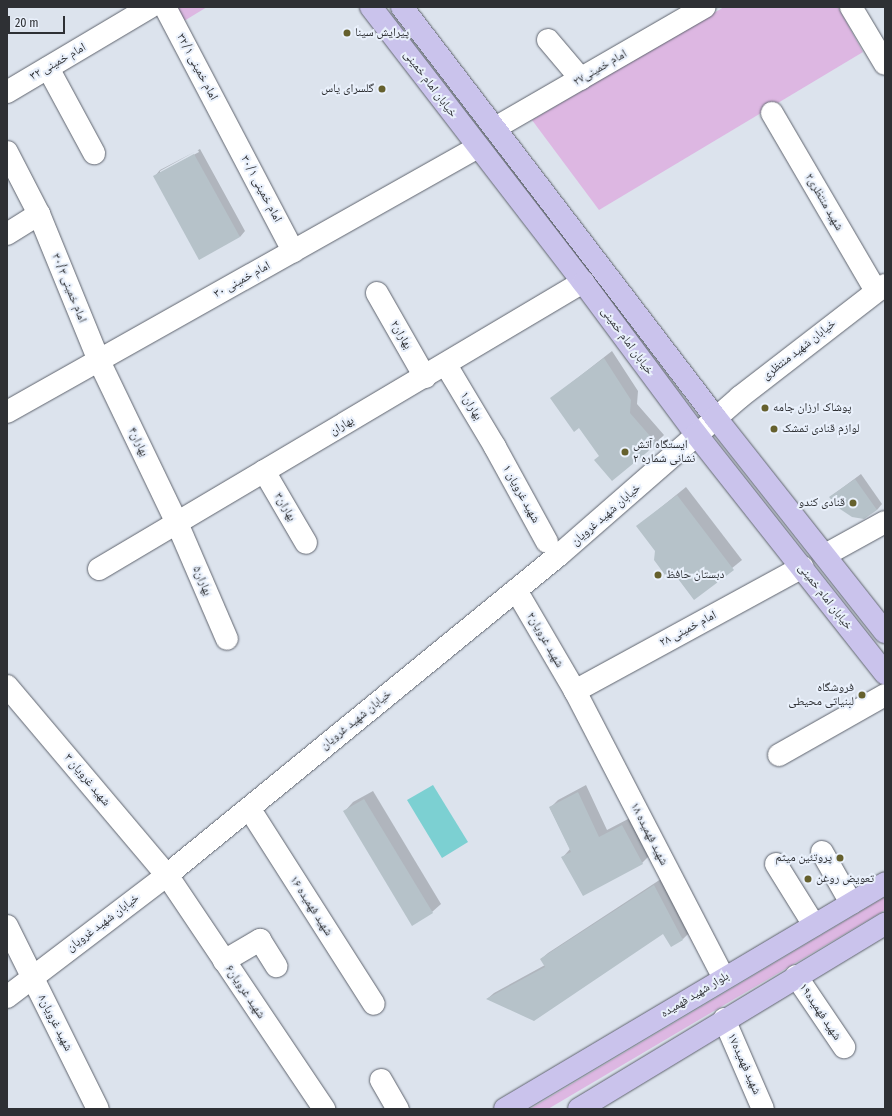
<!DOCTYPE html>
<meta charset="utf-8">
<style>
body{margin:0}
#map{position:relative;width:892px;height:1116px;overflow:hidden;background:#dce3ed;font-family:"Fira Sans Condensed","Noto Naskh Arabic",sans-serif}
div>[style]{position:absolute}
.green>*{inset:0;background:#ddb7e2}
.water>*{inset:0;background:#7cd0d2}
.shadow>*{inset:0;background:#0003}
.building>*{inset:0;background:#b6c2c9}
.roads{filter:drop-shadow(0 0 1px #5f646e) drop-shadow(0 0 1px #5f646e)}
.minor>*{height:22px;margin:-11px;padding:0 11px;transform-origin:11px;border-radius:11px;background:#fff}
.major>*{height:22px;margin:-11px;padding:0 11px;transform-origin:11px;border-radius:11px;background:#cac3ec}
.dots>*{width:11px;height:11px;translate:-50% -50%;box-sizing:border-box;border:2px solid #e9f0fb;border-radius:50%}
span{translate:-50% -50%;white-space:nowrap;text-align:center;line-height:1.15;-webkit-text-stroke:4px #e9f0fb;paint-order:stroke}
.poi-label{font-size:12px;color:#2e3034}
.left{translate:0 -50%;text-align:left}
.right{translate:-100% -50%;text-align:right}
.street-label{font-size:12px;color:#2e3034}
.frame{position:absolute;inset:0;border:8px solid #2e3034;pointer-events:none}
.scale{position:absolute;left:8px;top:16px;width:57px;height:18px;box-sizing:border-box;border:2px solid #2e3034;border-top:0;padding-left:5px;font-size:12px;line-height:14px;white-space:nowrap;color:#2e3034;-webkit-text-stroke:3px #e9f0fb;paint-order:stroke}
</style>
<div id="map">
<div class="green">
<div style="clip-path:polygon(176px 7px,207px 7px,184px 21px)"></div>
<div style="clip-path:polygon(724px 7px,838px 7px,863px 52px,599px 210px,532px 120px)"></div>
<div style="clip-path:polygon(885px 897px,885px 910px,548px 1109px,530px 1109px)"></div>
</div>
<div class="water">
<div style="clip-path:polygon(433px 785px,468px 842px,442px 858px,407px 800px)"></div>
</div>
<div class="shadow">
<div style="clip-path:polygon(evenodd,200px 149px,245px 231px,240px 237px,155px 176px,160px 170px,200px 149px,198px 150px,199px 152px,160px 173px,160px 171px,198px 150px)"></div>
<div style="clip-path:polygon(612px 351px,638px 391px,637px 404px,664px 435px,656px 443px,600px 455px,579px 427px,552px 398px)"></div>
<div style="clip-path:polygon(861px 474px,882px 504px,877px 510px,830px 497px)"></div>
<div style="clip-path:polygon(686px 487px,742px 560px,694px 599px,638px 526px)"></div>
<div style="clip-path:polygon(586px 785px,607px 830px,630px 818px,650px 855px,642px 863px,563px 857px,570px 849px,550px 808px,558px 800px)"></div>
<div style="clip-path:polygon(373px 791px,441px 904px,432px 912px,345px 811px,353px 802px)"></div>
<div style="clip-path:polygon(661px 879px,689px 933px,683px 939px,663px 933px,487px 999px,494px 993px,545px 965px,541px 959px,548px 953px)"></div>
</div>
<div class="building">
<div style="clip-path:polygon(194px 154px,240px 237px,199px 260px,153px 176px)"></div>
<div style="clip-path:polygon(604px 358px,631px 400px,630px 413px,657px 444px,612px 481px,594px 460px,599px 456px,579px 428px,574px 432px,550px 398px)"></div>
<div style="clip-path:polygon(855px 479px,877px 510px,864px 519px,852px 517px,840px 509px,829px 497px)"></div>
<div style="clip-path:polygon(677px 495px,734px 570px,694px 600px,676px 576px,665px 575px,654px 560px,655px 551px,636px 526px)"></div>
<div style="clip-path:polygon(578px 792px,599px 837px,622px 825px,643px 864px,583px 896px,561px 857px,571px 852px,549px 807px)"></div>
<div style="clip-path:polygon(364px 799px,433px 913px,412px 926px,343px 811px)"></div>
<div style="clip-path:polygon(654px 885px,683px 940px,671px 947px,663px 934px,534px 1021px,486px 999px,545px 967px,540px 959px)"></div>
</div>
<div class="roads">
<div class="minor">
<div style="left:165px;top:7px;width:276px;rotate:62.3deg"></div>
<div style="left:851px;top:7px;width:66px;rotate:59.2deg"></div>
<div style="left:548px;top:40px;width:51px;rotate:49.8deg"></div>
<div style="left:48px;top:68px;width:97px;rotate:61.6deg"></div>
<div style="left:7px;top:92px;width:166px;rotate:-30.7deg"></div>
<div style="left:772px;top:113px;width:206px;rotate:59.7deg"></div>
<div style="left:495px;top:128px;width:242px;rotate:-30deg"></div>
<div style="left:7px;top:152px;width:70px;rotate:62.7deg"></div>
<div style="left:39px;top:214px;width:159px;rotate:67.8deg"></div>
<div style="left:99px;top:361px;width:180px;rotate:64.3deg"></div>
<div style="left:177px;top:523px;width:126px;rotate:66.7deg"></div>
<div style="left:7px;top:234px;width:38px;rotate:-32deg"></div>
<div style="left:377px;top:293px;width:97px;rotate:60.3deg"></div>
<div style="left:446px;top:365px;width:96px;rotate:59.1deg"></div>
<div style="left:495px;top:447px;width:108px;rotate:61.3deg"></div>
<div style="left:7px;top:412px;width:540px;rotate:-29.36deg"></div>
<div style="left:264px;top:471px;width:83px;rotate:59.7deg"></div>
<div style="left:825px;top:555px;width:68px;rotate:-28.8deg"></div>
<div style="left:99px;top:569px;width:563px;rotate:-30.67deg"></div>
<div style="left:516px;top:590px;width:117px;rotate:59.7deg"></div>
<div style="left:575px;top:691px;width:323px;rotate:62.6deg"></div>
<div style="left:7px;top:686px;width:248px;rotate:49.8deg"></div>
<div style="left:167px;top:875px;width:282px;rotate:56.1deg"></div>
<div style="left:575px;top:691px;width:259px;rotate:-28.6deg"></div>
<div style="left:779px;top:755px;width:122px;rotate:-29.5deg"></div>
<div style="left:249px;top:808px;width:232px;rotate:57.5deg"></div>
<div style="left:822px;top:852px;width:59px;rotate:60.4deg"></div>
<div style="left:776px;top:864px;width:72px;rotate:58.1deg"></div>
<div style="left:7px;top:926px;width:204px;rotate:63.6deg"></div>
<div style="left:224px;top:961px;width:42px;rotate:-30.3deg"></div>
<div style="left:260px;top:940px;width:31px;rotate:58deg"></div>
<div style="left:796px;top:976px;width:86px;rotate:55.9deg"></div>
<div style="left:7px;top:997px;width:201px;rotate:-37.3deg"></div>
<div style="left:167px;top:875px;width:506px;rotate:-39.23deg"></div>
<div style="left:559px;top:555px;width:240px;rotate:-41.1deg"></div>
<div style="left:740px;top:397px;width:183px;rotate:-37.7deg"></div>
<div style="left:724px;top:1019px;width:98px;rotate:66.6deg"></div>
<div style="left:381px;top:1080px;width:34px;rotate:60deg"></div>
</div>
<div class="major">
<div style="left:371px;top:7px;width:347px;rotate:52.4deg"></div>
<div style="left:583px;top:282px;width:189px;rotate:53.4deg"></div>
<div style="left:696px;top:434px;width:305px;rotate:51.7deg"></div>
<div style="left:402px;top:7px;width:516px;rotate:52.64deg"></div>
<div style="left:715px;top:417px;width:274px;rotate:51.7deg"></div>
<div style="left:505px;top:1109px;width:442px;rotate:-30.7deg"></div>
<div style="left:579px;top:1109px;width:358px;rotate:-31.2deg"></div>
</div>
</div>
<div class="dots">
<div style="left:347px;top:33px;background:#65602d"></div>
<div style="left:382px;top:89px;background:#65602d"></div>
<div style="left:765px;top:408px;background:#65602d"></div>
<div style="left:774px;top:429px;background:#65602d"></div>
<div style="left:625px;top:452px;background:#65602d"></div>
<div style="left:853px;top:503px;background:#65602d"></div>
<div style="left:658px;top:575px;background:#65602d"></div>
<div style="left:862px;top:695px;background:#65602d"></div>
<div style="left:840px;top:858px;background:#65602d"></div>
<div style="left:808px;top:879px;background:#65602d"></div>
</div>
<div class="poi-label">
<span class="left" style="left:355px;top:33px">پیرایش سینا</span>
<span class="right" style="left:374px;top:89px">گلسرای یاس</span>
<span class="left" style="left:773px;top:408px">پوشاک ارزان جامه</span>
<span class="left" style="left:782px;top:429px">لوازم قنادی تمشک</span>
<span class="left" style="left:633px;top:452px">ایستگاه آتش<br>نشانی شماره ۲</span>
<span class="right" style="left:845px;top:503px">قنادی کندو</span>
<span class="left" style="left:666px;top:575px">دبستان حافظ</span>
<span class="right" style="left:854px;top:695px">فروشگاه<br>لبنیاتی محیطی</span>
<span class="right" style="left:832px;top:858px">پروتئین میثم</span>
<span class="left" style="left:816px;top:879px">تعویض روغن</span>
</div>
<div class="street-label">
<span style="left:58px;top:62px;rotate:-30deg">امام خمینی ۳۲</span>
<span style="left:197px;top:67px;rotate:62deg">امام خمینی ۳۲/۱</span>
<span style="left:600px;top:68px;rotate:-30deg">امام خمینی۲۷</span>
<span style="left:430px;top:84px;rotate:53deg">خیابان امام خمینی</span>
<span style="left:261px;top:189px;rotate:62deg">امام خمینی ۳۰/۱</span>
<span style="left:824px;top:202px;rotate:60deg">شهید منتظری۲</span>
<span style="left:242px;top:280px;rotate:-29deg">امام خمینی ۳۰</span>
<span style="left:69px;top:288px;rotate:68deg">امام خمینی ۳۰/۳</span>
<span style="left:401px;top:335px;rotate:60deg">بهاران۲</span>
<span style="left:627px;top:341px;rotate:54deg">خیابان امام خمینی</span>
<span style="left:799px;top:350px;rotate:-38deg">خیابان شهید منتظری</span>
<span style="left:471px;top:406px;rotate:59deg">بهاران۱</span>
<span style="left:342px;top:426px;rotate:-30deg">بهاران</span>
<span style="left:138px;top:442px;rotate:64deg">بهاران۴</span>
<span style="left:521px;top:494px;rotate:61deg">شهید غرویان ۱</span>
<span style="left:285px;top:507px;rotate:60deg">بهاران۳</span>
<span style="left:606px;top:515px;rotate:-41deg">خیابان شهید غرویان</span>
<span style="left:202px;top:581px;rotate:67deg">بهاران۵</span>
<span style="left:825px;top:597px;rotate:52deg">خیابان امام خمینی</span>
<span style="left:688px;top:629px;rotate:-28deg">امام خمینی ۲۸</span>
<span style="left:545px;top:640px;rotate:60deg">شهید غرویان۲</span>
<span style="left:356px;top:720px;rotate:-39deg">خیابان شهید غرویان</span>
<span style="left:87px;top:780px;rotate:50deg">شهید غرویان ۳</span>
<span style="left:649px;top:834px;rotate:63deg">شهید فهمیده ۱۸</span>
<span style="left:311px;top:906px;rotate:57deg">شهید فهمیده ۱۶</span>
<span style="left:103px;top:923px;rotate:-37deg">خیابان شهید غرویان</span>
<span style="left:245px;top:992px;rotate:56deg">شهید غرویان۶</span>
<span style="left:695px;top:995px;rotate:-31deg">بلوار شهید فهمیده</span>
<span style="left:820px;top:1012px;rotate:56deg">شهید فهمیده۱۹</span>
<span style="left:55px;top:1023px;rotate:63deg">شهید غرویان۸</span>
<span style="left:744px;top:1064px;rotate:66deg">شهید فهمیده۱۷</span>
</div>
<div class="frame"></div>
<div class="scale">20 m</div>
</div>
